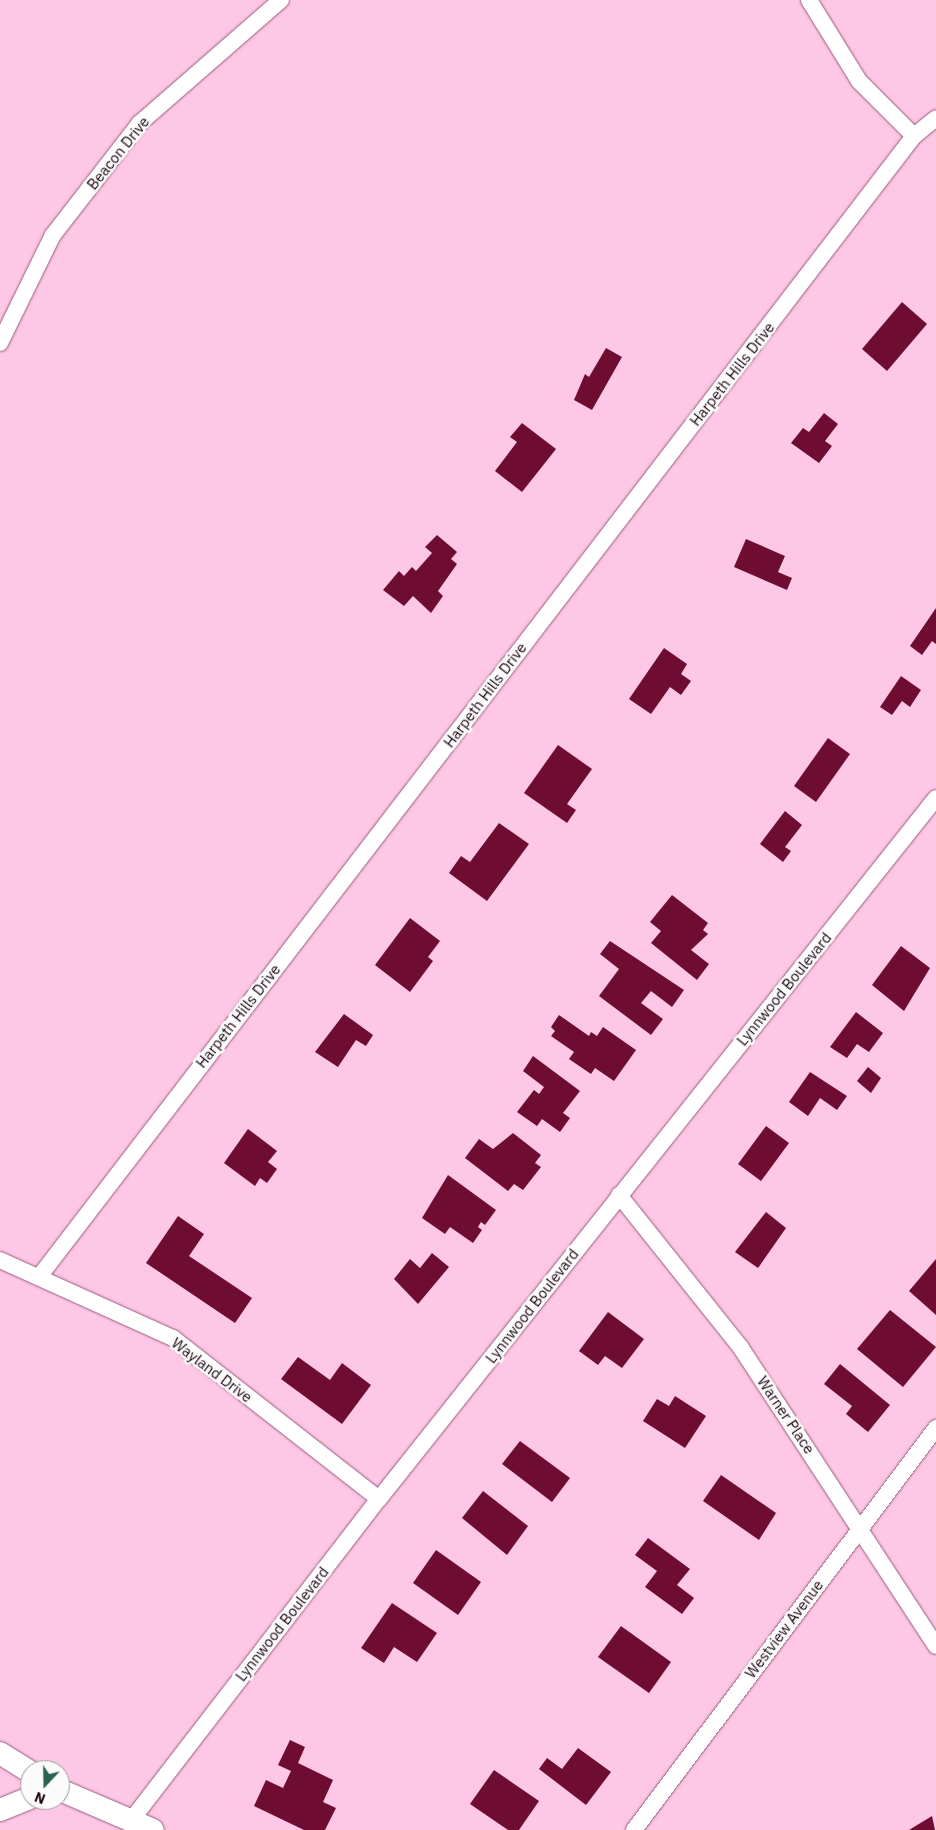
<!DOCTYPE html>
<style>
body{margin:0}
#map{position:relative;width:936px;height:1830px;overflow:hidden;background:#fec7e5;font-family:"IBM Plex Sans",sans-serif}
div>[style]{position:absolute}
.building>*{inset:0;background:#6f0c32}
.roads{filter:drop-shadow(0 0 1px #985b7e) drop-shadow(0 0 1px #985b7e)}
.street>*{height:16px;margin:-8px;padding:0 8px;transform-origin:8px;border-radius:8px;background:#fff}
.secondary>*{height:22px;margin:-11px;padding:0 11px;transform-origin:11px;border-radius:11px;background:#fff}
span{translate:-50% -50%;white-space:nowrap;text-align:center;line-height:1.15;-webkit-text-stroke:5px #fbfbfb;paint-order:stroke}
.street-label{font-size:15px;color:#1c0613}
.north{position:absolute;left:20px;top:1760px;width:50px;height:50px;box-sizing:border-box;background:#fbfbfb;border:1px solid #a2999e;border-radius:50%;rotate:201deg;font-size:14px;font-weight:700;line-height:20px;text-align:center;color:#1c0613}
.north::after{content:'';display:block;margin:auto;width:18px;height:22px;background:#29634c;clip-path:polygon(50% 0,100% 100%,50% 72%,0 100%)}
</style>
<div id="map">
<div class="building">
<div style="clip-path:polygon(902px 302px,927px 324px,887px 371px,862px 349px)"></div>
<div style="clip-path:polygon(606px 348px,622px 357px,592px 410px,574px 400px,585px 374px,589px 377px)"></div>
<div style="clip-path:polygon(824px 413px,838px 424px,825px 441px,832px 446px,819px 463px,791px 443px,803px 428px,809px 432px)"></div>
<div style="clip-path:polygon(522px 423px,556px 449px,522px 492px,495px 471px,517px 442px,510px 437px)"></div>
<div style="clip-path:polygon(437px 535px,457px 552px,451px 559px,457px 564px,438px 591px,443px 596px,431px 613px,413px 596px,404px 606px,383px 590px,399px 571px,404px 576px,412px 567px,416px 571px,432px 553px,425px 547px)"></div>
<div style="clip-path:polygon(746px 539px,785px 556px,778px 572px,792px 578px,787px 590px,734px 567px)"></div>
<div style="clip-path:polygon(936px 608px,936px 644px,932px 641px,922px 655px,910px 646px)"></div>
<div style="clip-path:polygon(664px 648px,687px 664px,681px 674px,691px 681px,681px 695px,670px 687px,651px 714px,629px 699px)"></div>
<div style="clip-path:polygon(901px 676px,921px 690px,910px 707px,902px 701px,892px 715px,880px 707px)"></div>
<div style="clip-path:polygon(828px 738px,850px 754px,816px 802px,794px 786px)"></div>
<div style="clip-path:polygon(558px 745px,592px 769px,567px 804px,576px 810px,567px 823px,524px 793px)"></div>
<div style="clip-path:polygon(785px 811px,802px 825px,785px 847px,791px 851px,783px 862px,760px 844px)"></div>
<div style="clip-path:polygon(499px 823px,529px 844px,487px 901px,449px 873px,461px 856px,470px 862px)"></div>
<div style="clip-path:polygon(672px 895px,708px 923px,703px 930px,708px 934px,691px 950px,709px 964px,697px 980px,651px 943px,661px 931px,650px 922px)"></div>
<div style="clip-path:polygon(410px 918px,440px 941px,428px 957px,433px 961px,410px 992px,375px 965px)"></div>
<div style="clip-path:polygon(610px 941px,684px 990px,672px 1007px,651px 991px,641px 1003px,663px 1019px,651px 1035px,599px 996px,619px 969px,600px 954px)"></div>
<div style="clip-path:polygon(901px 946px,930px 968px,904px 1011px,872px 985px)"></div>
<div style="clip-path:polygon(856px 1012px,883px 1033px,869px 1052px,857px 1044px,847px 1058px,830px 1047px)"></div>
<div style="clip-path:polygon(344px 1014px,373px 1035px,366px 1046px,356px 1040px,338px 1067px,315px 1052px)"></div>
<div style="clip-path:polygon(559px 1015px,589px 1036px,591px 1032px,597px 1036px,603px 1027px,636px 1050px,614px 1081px,595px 1068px,591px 1074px,569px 1059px,574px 1052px,551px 1036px,555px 1031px,551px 1027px)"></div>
<div style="clip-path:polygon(533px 1056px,580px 1091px,563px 1113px,570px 1118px,560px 1132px,542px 1119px,537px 1126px,517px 1112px,534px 1090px,539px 1094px,544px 1087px,523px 1071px)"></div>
<div style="clip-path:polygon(868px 1067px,881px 1078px,871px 1093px,857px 1081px)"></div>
<div style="clip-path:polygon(810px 1072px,847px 1096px,837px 1110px,820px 1098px,808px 1116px,789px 1102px)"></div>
<div style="clip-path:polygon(766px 1126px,789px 1143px,761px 1181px,738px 1164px)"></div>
<div style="clip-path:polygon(248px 1129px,277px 1151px,268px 1162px,277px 1169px,267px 1183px,260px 1178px,255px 1186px,224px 1163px)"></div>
<div style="clip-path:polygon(513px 1133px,541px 1155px,535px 1163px,541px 1167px,523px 1190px,514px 1184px,508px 1191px,465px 1158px,479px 1139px,493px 1149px)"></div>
<div style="clip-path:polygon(448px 1175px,496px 1210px,485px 1225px,481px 1222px,478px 1227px,482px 1230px,473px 1243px,450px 1227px,445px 1234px,422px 1218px)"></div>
<div style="clip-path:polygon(766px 1212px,786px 1228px,758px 1268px,735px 1252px)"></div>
<div style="clip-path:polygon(178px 1216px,204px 1234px,189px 1256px,252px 1298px,235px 1323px,146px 1263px)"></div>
<div style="clip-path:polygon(432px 1253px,449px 1267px,418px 1304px,394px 1279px,410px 1259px,420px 1268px)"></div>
<div style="clip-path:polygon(936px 1259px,936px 1315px,909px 1291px)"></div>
<div style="clip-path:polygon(890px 1310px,936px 1347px,903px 1387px,857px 1349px)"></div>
<div style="clip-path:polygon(608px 1312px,644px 1339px,622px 1368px,605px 1356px,598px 1365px,579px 1351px)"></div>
<div style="clip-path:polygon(298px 1357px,330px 1380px,342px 1363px,371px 1385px,342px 1424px,281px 1379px)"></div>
<div style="clip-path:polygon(840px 1364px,890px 1405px,868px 1432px,846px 1414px,852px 1406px,824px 1384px)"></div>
<div style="clip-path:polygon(675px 1396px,706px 1416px,685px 1448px,643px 1421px,657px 1399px,669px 1406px)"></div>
<div style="clip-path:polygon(520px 1441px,570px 1478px,552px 1502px,502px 1464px)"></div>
<div style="clip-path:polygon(721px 1475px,776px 1513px,759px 1540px,703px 1501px)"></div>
<div style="clip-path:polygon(483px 1491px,528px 1526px,507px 1555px,462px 1518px)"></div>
<div style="clip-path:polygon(648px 1538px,690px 1569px,677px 1585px,694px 1598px,682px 1614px,645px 1587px,657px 1571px,635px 1555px)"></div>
<div style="clip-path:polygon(436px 1550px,481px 1582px,458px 1615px,413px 1583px)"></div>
<div style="clip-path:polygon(392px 1603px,437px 1633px,417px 1662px,394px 1647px,384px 1663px,361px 1648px)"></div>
<div style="clip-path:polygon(621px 1626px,671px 1662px,649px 1693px,598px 1657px)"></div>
<div style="clip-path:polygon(290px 1740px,305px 1747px,298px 1763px,333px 1780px,323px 1802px,336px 1808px,325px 1830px,304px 1830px,254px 1806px,266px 1780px,283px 1788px,291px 1771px,278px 1765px)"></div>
<div style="clip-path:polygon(578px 1748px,611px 1772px,586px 1805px,539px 1769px,547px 1758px,562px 1769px)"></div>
<div style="clip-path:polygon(494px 1770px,539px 1801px,519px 1830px,508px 1830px,470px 1804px)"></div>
<div style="clip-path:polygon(932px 1816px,935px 1830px,909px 1830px)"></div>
</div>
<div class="roads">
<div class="street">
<div style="left:809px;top:0;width:95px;rotate:58.3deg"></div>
<div style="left:859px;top:81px;width:78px;rotate:45deg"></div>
<div style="left:0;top:343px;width:120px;rotate:-63.9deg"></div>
<div style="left:53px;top:235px;width:142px;rotate:-52.2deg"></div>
<div style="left:140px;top:123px;width:187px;rotate:-41.1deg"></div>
<div style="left:619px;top:1195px;width:196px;rotate:51.4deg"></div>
<div style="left:741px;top:1348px;width:356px;rotate:56.8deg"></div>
<div style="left:0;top:1260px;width:190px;rotate:24.3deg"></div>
<div style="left:173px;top:1338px;width:261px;rotate:38deg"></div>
<div style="left:39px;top:1277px;width:1438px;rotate:-52.52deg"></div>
<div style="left:914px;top:136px;width:28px;rotate:-39deg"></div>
<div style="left:133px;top:1818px;width:403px;rotate:-52.4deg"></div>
<div style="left:379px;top:1499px;width:895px;rotate:-51.53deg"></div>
<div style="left:634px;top:1830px;width:503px;rotate:-53.08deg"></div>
</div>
<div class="secondary">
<div style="left:0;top:1753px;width:36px;rotate:32deg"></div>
<div style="left:60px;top:1790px;width:101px;rotate:23.3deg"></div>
<div style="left:0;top:1810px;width:32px;rotate:-22deg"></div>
</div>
</div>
<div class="street-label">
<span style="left:118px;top:153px;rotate:-51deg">Beacon Drive</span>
<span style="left:732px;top:374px;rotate:-52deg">Harpeth Hills Drive</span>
<span style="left:485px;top:695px;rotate:-53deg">Harpeth Hills Drive</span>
<span style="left:784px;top:989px;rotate:-51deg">Lynnwood Boulevard</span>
<span style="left:238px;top:1016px;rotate:-52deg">Harpeth Hills Drive</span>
<span style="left:532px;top:1306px;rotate:-52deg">Lynnwood Boulevard</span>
<span style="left:212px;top:1370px;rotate:37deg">Wayland Drive</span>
<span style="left:786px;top:1415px;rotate:56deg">Warner Place</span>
<span style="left:282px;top:1624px;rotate:-52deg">Lynnwood Boulevard</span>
<span style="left:784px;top:1629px;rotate:-53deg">Westview Avenue</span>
</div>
<div class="north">N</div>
</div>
